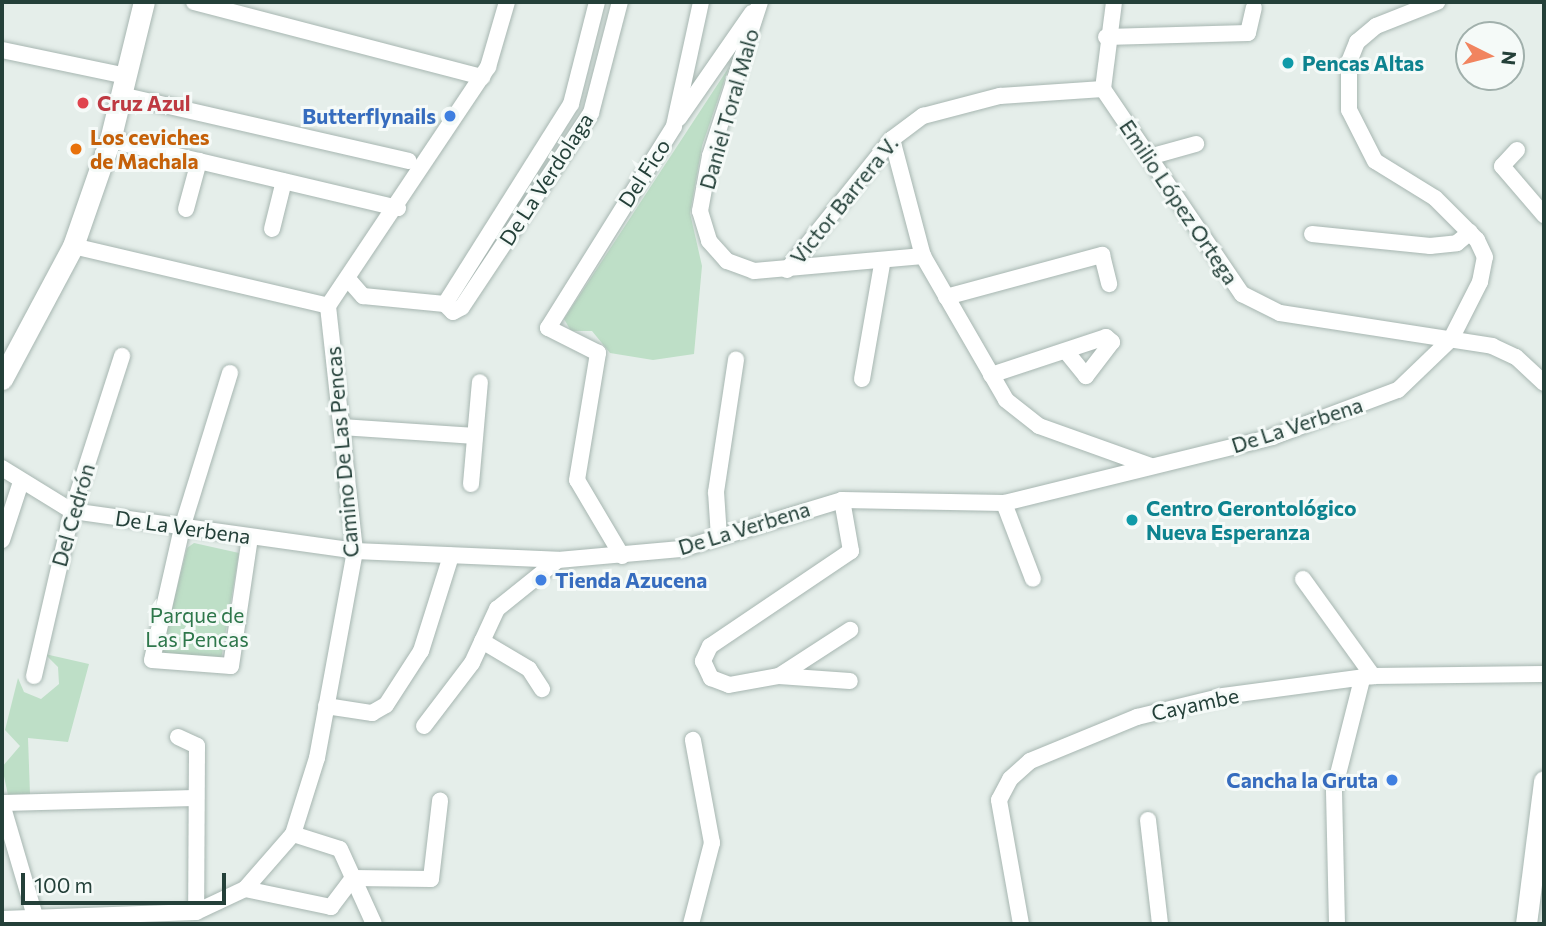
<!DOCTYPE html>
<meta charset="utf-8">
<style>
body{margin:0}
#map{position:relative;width:1546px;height:926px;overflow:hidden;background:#e5eeea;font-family:Commissioner,sans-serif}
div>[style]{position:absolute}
.green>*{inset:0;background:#bedfc7}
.roads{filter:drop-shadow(0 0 2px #a7b6b1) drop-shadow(0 0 2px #a7b6b1)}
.minor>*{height:16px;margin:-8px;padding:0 8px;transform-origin:8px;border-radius:8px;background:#fff}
.tertiary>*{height:21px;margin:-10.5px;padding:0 10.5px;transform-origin:10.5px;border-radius:10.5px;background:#fff}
.dots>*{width:19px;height:19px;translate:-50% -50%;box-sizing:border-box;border:4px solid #f5faf8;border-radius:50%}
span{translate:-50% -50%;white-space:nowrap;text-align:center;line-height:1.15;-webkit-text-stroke:6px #f5faf8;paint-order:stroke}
.culture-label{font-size:21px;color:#0d838f;font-weight:700}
.left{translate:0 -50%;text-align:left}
.health-label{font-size:21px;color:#be3a42;font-weight:700}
.street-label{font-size:21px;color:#244039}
.shop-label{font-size:21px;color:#366cbe;font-weight:700}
.right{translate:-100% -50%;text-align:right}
.food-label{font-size:21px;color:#c56008;font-weight:700}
.park-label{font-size:21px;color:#2e774b}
.frame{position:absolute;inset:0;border:4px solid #244039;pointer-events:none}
.north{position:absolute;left:1455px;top:21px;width:70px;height:70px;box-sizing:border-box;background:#f5faf8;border:2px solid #a1b0ac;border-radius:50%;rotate:96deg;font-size:19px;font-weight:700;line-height:28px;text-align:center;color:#244039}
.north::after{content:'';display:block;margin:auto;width:24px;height:32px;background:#f1845f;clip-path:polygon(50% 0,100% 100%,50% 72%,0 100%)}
.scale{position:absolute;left:21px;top:873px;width:205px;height:32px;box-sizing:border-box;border:4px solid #244039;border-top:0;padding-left:9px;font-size:21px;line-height:24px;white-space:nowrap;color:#244039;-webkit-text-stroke:5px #f5faf8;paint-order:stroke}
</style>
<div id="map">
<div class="green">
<div style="clip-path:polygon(729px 67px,702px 146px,690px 213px,702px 266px,694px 354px,653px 360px,610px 353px,592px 331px,571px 331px,564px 319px)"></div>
<div style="clip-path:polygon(194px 543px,239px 553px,221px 660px,161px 653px,187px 548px)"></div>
<div style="clip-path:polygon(45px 654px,89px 664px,68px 742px,28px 738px,30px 794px,8px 795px,2px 767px,20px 746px,5px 730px,18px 678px,24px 692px,41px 699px,59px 684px,58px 667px)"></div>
</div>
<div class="roads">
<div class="minor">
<div style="left:194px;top:2px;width:298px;rotate:14.6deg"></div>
<div style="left:760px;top:2px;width:162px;rotate:108deg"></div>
<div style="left:710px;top:156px;width:56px;rotate:100.3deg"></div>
<div style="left:700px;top:211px;width:31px;rotate:73deg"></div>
<div style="left:709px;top:241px;width:27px;rotate:48deg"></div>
<div style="left:727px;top:261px;width:29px;rotate:20deg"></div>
<div style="left:754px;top:271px;width:170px;rotate:-5.1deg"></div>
<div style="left:1114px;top:2px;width:88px;rotate:97.2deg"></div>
<div style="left:1103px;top:89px;width:248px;rotate:55.9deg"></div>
<div style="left:1242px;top:294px;width:42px;rotate:26.6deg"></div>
<div style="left:1280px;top:313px;width:215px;rotate:8.8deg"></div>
<div style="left:1492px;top:346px;width:26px;rotate:25deg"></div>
<div style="left:1516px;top:357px;width:38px;rotate:43deg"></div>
<div style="left:1106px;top:37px;width:142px;rotate:-1.6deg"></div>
<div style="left:1248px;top:33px;width:26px;rotate:-77deg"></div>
<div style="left:2px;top:50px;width:127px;rotate:11.8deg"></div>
<div style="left:121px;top:95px;width:295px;rotate:12.9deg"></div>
<div style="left:679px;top:118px;width:128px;rotate:-55.2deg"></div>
<div style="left:892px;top:139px;width:121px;rotate:75.2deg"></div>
<div style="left:923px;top:256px;width:166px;rotate:60deg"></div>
<div style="left:1006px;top:400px;width:42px;rotate:38.2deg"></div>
<div style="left:1039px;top:426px;width:119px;rotate:19.7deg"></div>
<div style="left:110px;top:140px;width:296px;rotate:13.3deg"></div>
<div style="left:1517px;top:150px;width:22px;rotate:133deg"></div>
<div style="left:1502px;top:166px;width:65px;rotate:49.4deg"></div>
<div style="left:1149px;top:157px;width:49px;rotate:-15.5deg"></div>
<div style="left:186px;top:209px;width:50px;rotate:-74.8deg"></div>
<div style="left:272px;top:229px;width:49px;rotate:-76deg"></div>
<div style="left:1312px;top:234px;width:119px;rotate:5.8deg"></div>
<div style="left:1430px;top:246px;width:27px;rotate:-6deg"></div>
<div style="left:1457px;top:243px;width:17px;rotate:-40deg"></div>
<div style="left:73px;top:246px;width:262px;rotate:13.2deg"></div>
<div style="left:787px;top:270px;width:168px;rotate:-51.3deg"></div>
<div style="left:892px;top:139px;width:39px;rotate:-37deg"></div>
<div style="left:923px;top:116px;width:80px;rotate:-14.6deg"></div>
<div style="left:1000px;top:96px;width:103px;rotate:-3.9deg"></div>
<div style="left:348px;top:279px;width:23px;rotate:49deg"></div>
<div style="left:363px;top:296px;width:82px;rotate:5.6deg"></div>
<div style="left:445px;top:304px;width:11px;rotate:45deg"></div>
<div style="left:453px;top:312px;width:10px;rotate:-29deg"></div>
<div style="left:462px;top:307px;width:233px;rotate:-56.4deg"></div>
<div style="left:591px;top:113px;width:115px;rotate:-75.4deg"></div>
<div style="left:946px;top:297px;width:162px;rotate:-15.1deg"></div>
<div style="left:1102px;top:255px;width:30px;rotate:76deg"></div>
<div style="left:445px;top:304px;width:236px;rotate:-57.8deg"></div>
<div style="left:571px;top:104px;width:105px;rotate:-75.7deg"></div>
<div style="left:230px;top:373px;width:162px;rotate:107.2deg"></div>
<div style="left:182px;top:528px;width:135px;rotate:102.8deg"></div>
<div style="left:152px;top:660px;width:79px;rotate:4.3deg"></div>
<div style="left:231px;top:666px;width:130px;rotate:-81.6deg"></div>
<div style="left:991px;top:375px;width:121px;rotate:-18.3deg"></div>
<div style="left:1106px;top:337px;width:8px;rotate:40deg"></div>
<div style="left:1112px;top:342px;width:43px;rotate:127.4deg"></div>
<div style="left:1086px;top:376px;width:32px;rotate:-129deg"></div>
<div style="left:862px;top:379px;width:117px;rotate:-80.1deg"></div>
<div style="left:342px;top:427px;width:133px;rotate:3.9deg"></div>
<div style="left:2px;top:468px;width:82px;rotate:31.6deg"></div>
<div style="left:72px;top:511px;width:286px;rotate:8deg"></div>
<div style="left:355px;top:551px;width:203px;rotate:2.5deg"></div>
<div style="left:558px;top:560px;width:123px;rotate:-5.1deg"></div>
<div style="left:681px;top:549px;width:168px;rotate:-16.9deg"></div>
<div style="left:842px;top:500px;width:162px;rotate:1.1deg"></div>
<div style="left:1004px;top:503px;width:276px;rotate:-13.8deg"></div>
<div style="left:1272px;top:437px;width:134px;rotate:-20.5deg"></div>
<div style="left:1398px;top:390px;width:74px;rotate:-43.9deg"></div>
<div style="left:1451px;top:339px;width:64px;rotate:-63deg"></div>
<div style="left:1480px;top:282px;width:25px;rotate:-79deg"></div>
<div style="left:1485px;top:257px;width:19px;rotate:-115deg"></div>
<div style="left:1477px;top:240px;width:59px;rotate:-135deg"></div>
<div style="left:1435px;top:198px;width:70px;rotate:-148.3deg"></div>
<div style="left:1375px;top:161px;width:57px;rotate:-117deg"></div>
<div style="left:1349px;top:110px;width:48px;rotate:-90deg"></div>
<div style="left:1349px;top:62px;width:22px;rotate:-68deg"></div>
<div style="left:1357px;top:42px;width:25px;rotate:-40deg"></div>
<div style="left:1376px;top:26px;width:66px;rotate:-21.5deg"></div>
<div style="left:471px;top:484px;width:102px;rotate:-85deg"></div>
<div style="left:842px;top:500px;width:52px;rotate:80deg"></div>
<div style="left:851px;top:551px;width:170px;rotate:146deg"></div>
<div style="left:710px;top:646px;width:17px;rotate:115deg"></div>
<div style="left:703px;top:661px;width:19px;rotate:65deg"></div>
<div style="left:711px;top:678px;width:19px;rotate:21deg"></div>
<div style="left:729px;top:685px;width:51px;rotate:-10.2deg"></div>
<div style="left:779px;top:676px;width:71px;rotate:4deg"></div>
<div style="left:1004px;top:503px;width:81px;rotate:69.1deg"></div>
<div style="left:719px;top:537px;width:45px;rotate:-93.8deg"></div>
<div style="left:716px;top:492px;width:134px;rotate:-81.4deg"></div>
<div style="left:2px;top:540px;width:61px;rotate:-71.9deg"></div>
<div style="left:622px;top:556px;width:88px;rotate:-120.6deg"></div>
<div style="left:577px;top:480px;width:129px;rotate:-80.6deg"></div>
<div style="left:598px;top:353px;width:56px;rotate:-153.4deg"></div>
<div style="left:548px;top:328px;width:238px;rotate:-58deg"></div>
<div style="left:674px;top:126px;width:127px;rotate:-77.7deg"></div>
<div style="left:1303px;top:579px;width:120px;rotate:54.2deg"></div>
<div style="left:482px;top:641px;width:55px;rotate:30.8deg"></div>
<div style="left:529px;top:669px;width:24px;rotate:57deg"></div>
<div style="left:34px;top:676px;width:169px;rotate:-77deg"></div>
<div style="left:72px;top:511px;width:163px;rotate:-72.1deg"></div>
<div style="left:779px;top:676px;width:85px;rotate:-32.9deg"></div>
<div style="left:326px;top:706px;width:47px;rotate:8.7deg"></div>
<div style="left:372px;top:713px;width:16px;rotate:-30deg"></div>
<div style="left:386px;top:705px;width:64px;rotate:-57.1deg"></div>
<div style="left:421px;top:651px;width:100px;rotate:-72.5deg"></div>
<div style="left:424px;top:726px;width:79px;rotate:-52.7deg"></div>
<div style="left:472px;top:663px;width:60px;rotate:-65.2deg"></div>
<div style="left:497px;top:609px;width:78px;rotate:-38.8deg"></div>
<div style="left:178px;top:737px;width:21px;rotate:25deg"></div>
<div style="left:197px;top:746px;width:166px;rotate:90.3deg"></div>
<div style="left:2px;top:803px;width:194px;rotate:-1.5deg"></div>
<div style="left:2px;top:804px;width:117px;rotate:73.6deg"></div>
<div style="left:1148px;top:820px;width:105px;rotate:83.4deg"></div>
<div style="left:293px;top:834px;width:49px;rotate:17.7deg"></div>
<div style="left:340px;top:849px;width:82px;rotate:65.6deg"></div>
<div style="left:245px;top:889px;width:88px;rotate:11.8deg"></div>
<div style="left:331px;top:907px;width:36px;rotate:-53deg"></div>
<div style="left:353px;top:878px;width:78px;rotate:0.7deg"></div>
<div style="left:431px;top:879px;width:79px;rotate:-83.4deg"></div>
<div style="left:2px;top:919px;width:194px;rotate:-2.1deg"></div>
<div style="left:196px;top:912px;width:54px;rotate:-25.1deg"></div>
<div style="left:245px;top:889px;width:73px;rotate:-48.9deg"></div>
<div style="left:293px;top:834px;width:80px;rotate:-72.5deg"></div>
<div style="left:317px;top:758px;width:210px;rotate:-79.6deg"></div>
<div style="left:355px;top:551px;width:246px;rotate:-96.3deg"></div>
<div style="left:328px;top:306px;width:288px;rotate:-56.2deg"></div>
<div style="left:488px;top:67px;width:68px;rotate:-73.7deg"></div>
<div style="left:691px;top:924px;width:84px;rotate:-75.5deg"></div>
<div style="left:712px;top:843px;width:105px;rotate:-100.5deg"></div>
<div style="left:1021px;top:924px;width:126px;rotate:-100.1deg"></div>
<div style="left:999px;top:800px;width:24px;rotate:-62deg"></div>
<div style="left:1010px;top:779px;width:27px;rotate:-42deg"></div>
<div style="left:1030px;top:761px;width:116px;rotate:-22.4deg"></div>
<div style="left:1137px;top:717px;width:89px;rotate:-13.7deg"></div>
<div style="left:1223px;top:696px;width:151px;rotate:-7.6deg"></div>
<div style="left:1373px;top:676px;width:171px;rotate:-0.7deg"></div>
<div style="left:1337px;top:924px;width:134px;rotate:-91.3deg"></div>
<div style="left:1334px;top:790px;width:114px;rotate:-75.8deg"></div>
</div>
<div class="tertiary">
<div style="left:2px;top:379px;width:151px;rotate:-61.9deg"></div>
<div style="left:73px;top:246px;width:112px;rotate:-70.8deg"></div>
<div style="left:110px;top:140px;width:142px;rotate:-76.2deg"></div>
<div style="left:1526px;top:924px;width:144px;rotate:-82.8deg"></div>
</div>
</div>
<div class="dots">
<div style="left:1288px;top:63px;background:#0f9aa8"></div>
<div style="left:83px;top:103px;background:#e0444e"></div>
<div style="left:450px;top:116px;background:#3f7fe0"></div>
<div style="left:76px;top:149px;background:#e8710a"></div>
<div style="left:1132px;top:520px;background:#0f9aa8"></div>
<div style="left:541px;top:580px;background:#3f7fe0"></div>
<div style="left:1392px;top:780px;background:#3f7fe0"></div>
</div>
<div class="culture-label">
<span class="left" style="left:1302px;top:63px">Pencas Altas</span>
<span class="left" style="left:1146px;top:520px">Centro Gerontológico<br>Nueva Esperanza</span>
</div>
<div class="health-label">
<span class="left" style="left:97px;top:103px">Cruz Azul</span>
</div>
<div class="street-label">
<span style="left:729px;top:109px;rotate:-74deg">Daniel Toral Malo</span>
<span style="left:644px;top:173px;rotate:-57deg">Del Fico</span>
<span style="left:546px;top:179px;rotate:-57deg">De La Verdolaga</span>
<span style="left:844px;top:200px;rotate:-51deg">Victor Barrera V.</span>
<span style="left:1179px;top:202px;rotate:56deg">Emilio López Ortega</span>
<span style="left:1297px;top:425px;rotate:-18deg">De La Verbena</span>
<span style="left:342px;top:452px;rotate:-95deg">Camino De Las Pencas</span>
<span style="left:73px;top:515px;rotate:-74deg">Del Cedrón</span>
<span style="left:183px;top:527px;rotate:8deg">De La Verbena</span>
<span style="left:744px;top:528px;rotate:-17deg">De La Verbena</span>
<span style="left:1195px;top:704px;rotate:-12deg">Cayambe</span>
</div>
<div class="shop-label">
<span class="right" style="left:436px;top:116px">Butterflynails</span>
<span class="left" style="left:555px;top:580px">Tienda Azucena</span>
<span class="right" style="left:1378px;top:780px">Cancha la Gruta</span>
</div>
<div class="food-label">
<span class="left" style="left:90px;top:149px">Los ceviches<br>de Machala</span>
</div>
<div class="park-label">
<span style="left:197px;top:627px">Parque de<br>Las Pencas</span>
</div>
<div class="frame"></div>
<div class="north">N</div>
<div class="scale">100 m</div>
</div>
